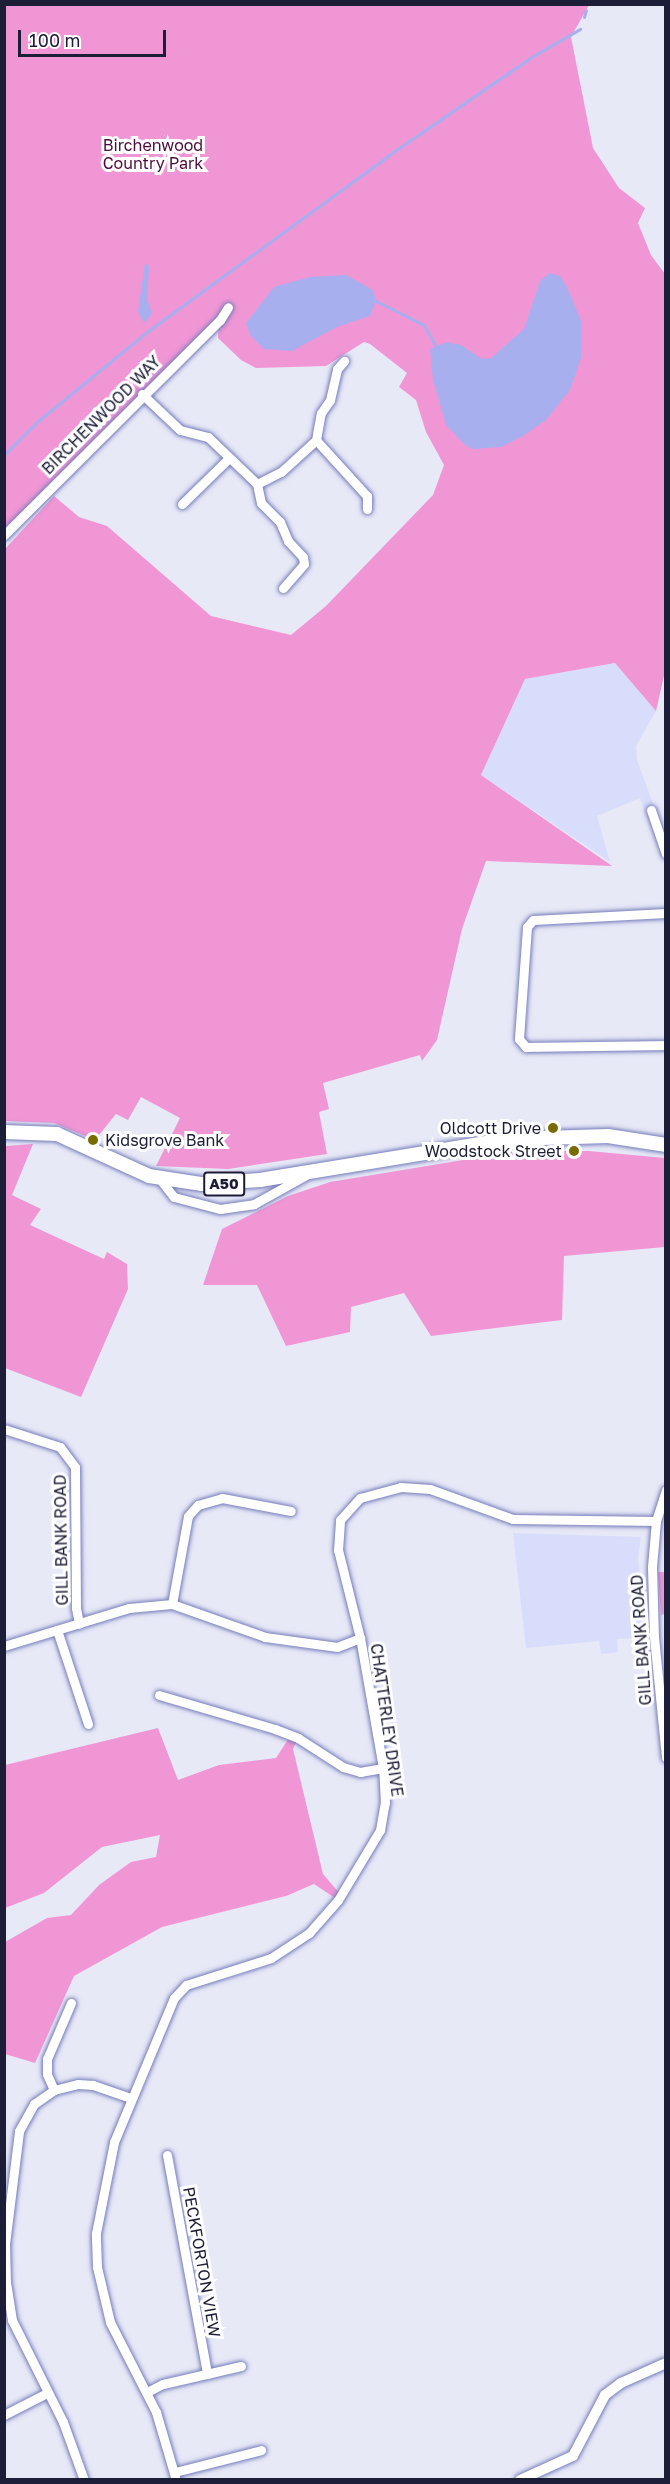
<!DOCTYPE html>
<style>
body{margin:0}
#map{position:relative;width:670px;height:2484px;overflow:hidden;background:#e7e9f7;font-family:"Golos Text",sans-serif}
div>[style]{position:absolute}
.built>*{inset:0;background:#d8ddfb}
.green>*{inset:0;background:#f196d5}
.water>*{inset:0;background:#a8afef}
.stream>*{height:3px;margin:-1.5px;padding:0 1.5px;transform-origin:1.5px;border-radius:1.5px;background:#a8afef}
.roads{filter:drop-shadow(0 0 2px #767cbb) drop-shadow(0 0 2px #767cbb)}
.minor>*{height:9px;margin:-4.5px;padding:0 4.5px;transform-origin:4.5px;border-radius:4.5px;background:#fff}
.tertiary>*{height:10px;margin:-5px;padding:0 5px;transform-origin:5px;border-radius:5px;background:#fff}
.primary>*{height:14px;margin:-7px;padding:0 7px;transform-origin:7px;border-radius:7px;background:#fff}
.dots>*{width:16px;height:16px;translate:-50% -50%;box-sizing:border-box;border:3px solid #fff;border-radius:50%}
span{translate:-50% -50%;white-space:nowrap;text-align:center;line-height:1.15;-webkit-text-stroke:6px #fff;paint-order:stroke}
.shield-label span{padding:2px 4px;background:#fff;border:2px solid;border-radius:4px;-webkit-text-stroke-width:0}
.shield-label{font-size:15px;color:#1c1d36;font-weight:700}
.park-label{font-size:16px;color:#4b0c3d}
.street-label{font-size:16px;color:#1c1d36}
.poi-label{font-size:16px;color:#1c1d36}
.right{translate:-100% -50%;text-align:right}
.left{translate:0 -50%;text-align:left}
.frame{position:absolute;inset:0;border:6px solid #1c1d36;pointer-events:none}
.scale{position:absolute;left:18px;top:30px;width:148px;height:27px;box-sizing:border-box;border:3px solid #1c1d36;border-top:0;padding-left:8px;font-size:18px;line-height:21px;white-space:nowrap;color:#1c1d36;-webkit-text-stroke:4px #fff;paint-order:stroke}
</style>
<div id="map">
<div class="built">
<div style="clip-path:polygon(616px 663px,656px 711px,636px 746px,637px 760px,655px 809px,645px 813px,640px 798px,597px 816px,610px 862px,481px 775px,525px 679px)"></div>
<div style="clip-path:polygon(513px 1533px,641px 1537px,638px 1559px,647px 1637px,617px 1639px,618px 1652px,601px 1654px,599px 1641px,526px 1648px)"></div>
</div>
<div class="green">
<div style="clip-path:polygon(5px 5px,589px 5px,571px 37px,593px 148px,619px 188px,645px 208px,638px 223px,651px 255px,665px 274px,666px 667px,656px 711px,615px 663px,525px 679px,481px 775px,612px 866px,486px 861px,462px 929px,437px 1040px,422px 1061px,420px 1055px,323px 1083px,329px 1109px,319px 1112px,327px 1154px,228px 1169px,156px 1166px,180px 1118px,141px 1097px,128px 1120px,116px 1114px,95px 1140px,54px 1123px,5px 1121px,5px 549px,54px 496px,79px 517px,107px 526px,211px 616px,291px 635px,326px 606px,433px 495px,444px 465px,426px 432px,416px 400px,399px 387px,407px 373px,370px 344px,364px 342px,326px 366px,256px 368px,241px 360px,218px 338px,219px 321px,5px 535px)"></div>
<div style="clip-path:polygon(33px 1144px,12px 1195px,41px 1209px,30px 1225px,104px 1259px,107px 1252px,127px 1264px,128px 1289px,81px 1397px,5px 1368px,5px 1146px)"></div>
<div style="clip-path:polygon(517px 1151px,589px 1151px,665px 1158px,665px 1247px,564px 1256px,562px 1320px,431px 1336px,404px 1293px,351px 1307px,350px 1332px,286px 1346px,257px 1285px,203px 1285px,222px 1229px,288px 1196px,330px 1182px)"></div>
<div style="clip-path:polygon(658px 1572px,665px 1572px,665px 1614px,661px 1615px)"></div>
<div style="clip-path:polygon(158px 1728px,178px 1780px,219px 1765px,276px 1758px,291px 1735px,298px 1738px,293px 1749px,323px 1874px,341px 1895px,338px 1900px,314px 1884px,286px 1896px,162px 1927px,74px 1976px,35px 2063px,5px 2054px,5px 1942px,47px 1918px,71px 1915px,99px 1885px,131px 1862px,156px 1857px,160px 1835px,102px 1847px,44px 1893px,5px 1908px,5px 1765px)"></div>
</div>
<div class="water">
<div style="clip-path:polygon(145px 263px,149px 266px,147px 298px,152px 314px,144px 323px,138px 312px)"></div>
<div style="clip-path:polygon(550px 273px,560px 276px,567px 287px,582px 323px,581px 358px,570px 390px,546px 420px,523px 436px,501px 447px,473px 449px,465px 445px,446px 425px,433px 380px,430px 349px,447px 342px,461px 345px,482px 359px,491px 358px,524px 329px,540px 281px)"></div>
<div style="clip-path:polygon(346px 275px,373px 290px,376px 301px,370px 316px,337px 327px,292px 351px,264px 349px,250px 335px,246px 323px,274px 287px,310px 277px)"></div>
</div>
<div class="stream">
<div style="left:584px;top:17px;width:7px;rotate:-74deg"></div>
<div style="left:376px;top:301px;width:54px;rotate:26.6deg"></div>
<div style="left:424px;top:325px;width:23px;rotate:61deg"></div>
<div style="left:4px;top:455px;width:48px;rotate:-45deg"></div>
<div style="left:38px;top:421px;width:142px;rotate:-39.3deg"></div>
<div style="left:148px;top:331px;width:298px;rotate:-36.1deg"></div>
<div style="left:389px;top:155px;width:171px;rotate:-34.5deg"></div>
<div style="left:530px;top:58px;width:58px;rotate:-30.1deg"></div>
</div>
<div class="roads">
<div class="minor">
<div style="left:142px;top:394px;width:52px;rotate:43.5deg"></div>
<div style="left:180px;top:430px;width:29px;rotate:14deg"></div>
<div style="left:208px;top:437px;width:68px;rotate:43.8deg"></div>
<div style="left:257px;top:484px;width:19px;rotate:78deg"></div>
<div style="left:261px;top:503px;width:27px;rotate:45deg"></div>
<div style="left:280px;top:522px;width:21px;rotate:67deg"></div>
<div style="left:288px;top:541px;width:22px;rotate:47deg"></div>
<div style="left:303px;top:557px;width:7px;rotate:82deg"></div>
<div style="left:304px;top:564px;width:32px;rotate:131deg"></div>
<div style="left:316px;top:440px;width:76px;rotate:47.7deg"></div>
<div style="left:367px;top:496px;width:13px;rotate:90deg"></div>
<div style="left:257px;top:484px;width:27px;rotate:-27deg"></div>
<div style="left:281px;top:472px;width:47px;rotate:-42.4deg"></div>
<div style="left:316px;top:440px;width:27px;rotate:-80deg"></div>
<div style="left:321px;top:413px;width:16px;rotate:-55deg"></div>
<div style="left:330px;top:400px;width:32px;rotate:-77deg"></div>
<div style="left:337px;top:369px;width:11px;rotate:-49deg"></div>
<div style="left:182px;top:504px;width:64px;rotate:-44.4deg"></div>
<div style="left:4px;top:535px;width:305px;rotate:-44.9deg"></div>
<div style="left:220px;top:320px;width:15px;rotate:-58deg"></div>
<div style="left:651px;top:810px;width:46px;rotate:71.2deg"></div>
<div style="left:666px;top:913px;width:133px;rotate:177deg"></div>
<div style="left:533px;top:920px;width:9px;rotate:131deg"></div>
<div style="left:527px;top:927px;width:112px;rotate:94.1deg"></div>
<div style="left:519px;top:1039px;width:11px;rotate:49deg"></div>
<div style="left:526px;top:1047px;width:140px;rotate:-0.8deg"></div>
<div style="left:159px;top:1178px;width:24px;rotate:52deg"></div>
<div style="left:174px;top:1197px;width:48px;rotate:14.6deg"></div>
<div style="left:220px;top:1209px;width:34px;rotate:-8deg"></div>
<div style="left:254px;top:1204px;width:60px;rotate:-29.1deg"></div>
<div style="left:4px;top:1429px;width:59px;rotate:17.8deg"></div>
<div style="left:60px;top:1447px;width:25px;rotate:53deg"></div>
<div style="left:75px;top:1467px;width:141px;rotate:89.6deg"></div>
<div style="left:76px;top:1608px;width:16px;rotate:79deg"></div>
<div style="left:666px;top:1490px;width:33px;rotate:108deg"></div>
<div style="left:656px;top:1521px;width:46px;rotate:95deg"></div>
<div style="left:652px;top:1567px;width:70px;rotate:88.4deg"></div>
<div style="left:654px;top:1637px;width:121px;rotate:84.3deg"></div>
<div style="left:172px;top:1604px;width:89px;rotate:-79.7deg"></div>
<div style="left:188px;top:1516px;width:15px;rotate:-48deg"></div>
<div style="left:198px;top:1505px;width:25px;rotate:-16deg"></div>
<div style="left:222px;top:1498px;width:70px;rotate:10.7deg"></div>
<div style="left:57px;top:1630px;width:99px;rotate:71.7deg"></div>
<div style="left:4px;top:1646px;width:131px;rotate:-16.9deg"></div>
<div style="left:129px;top:1608px;width:43px;rotate:-5.3deg"></div>
<div style="left:172px;top:1604px;width:99px;rotate:19.5deg"></div>
<div style="left:265px;top:1637px;width:73px;rotate:7.9deg"></div>
<div style="left:337px;top:1647px;width:25px;rotate:-21deg"></div>
<div style="left:159px;top:1695px;width:121px;rotate:16.3deg"></div>
<div style="left:275px;top:1729px;width:25px;rotate:21deg"></div>
<div style="left:298px;top:1738px;width:54px;rotate:32.8deg"></div>
<div style="left:343px;top:1767px;width:18px;rotate:16deg"></div>
<div style="left:360px;top:1772px;width:23px;rotate:-10deg"></div>
<div style="left:54px;top:2090px;width:17px;rotate:-114deg"></div>
<div style="left:47px;top:2074px;width:15px;rotate:-90deg"></div>
<div style="left:47px;top:2059px;width:61px;rotate:-66.8deg"></div>
<div style="left:167px;top:2155px;width:223px;rotate:79.6deg"></div>
<div style="left:147px;top:2392px;width:18px;rotate:-27deg"></div>
<div style="left:163px;top:2384px;width:80px;rotate:-13deg"></div>
<div style="left:4px;top:2415px;width:48px;rotate:-27.1deg"></div>
<div style="left:175px;top:2472px;width:89px;rotate:-14.3deg"></div>
<div style="left:84px;top:2480px;width:62px;rotate:-109.9deg"></div>
<div style="left:63px;top:2422px;width:114px;rotate:-116.6deg"></div>
<div style="left:12px;top:2320px;width:36px;rotate:-99deg"></div>
<div style="left:6px;top:2284px;width:40px;rotate:-91.4deg"></div>
<div style="left:5px;top:2244px;width:114px;rotate:-82.9deg"></div>
<div style="left:19px;top:2131px;width:31px;rotate:-61deg"></div>
<div style="left:34px;top:2104px;width:24px;rotate:-35deg"></div>
<div style="left:54px;top:2090px;width:25px;rotate:-14deg"></div>
<div style="left:78px;top:2084px;width:15px;rotate:4deg"></div>
<div style="left:93px;top:2085px;width:39px;rotate:19deg"></div>
<div style="left:176px;top:2480px;width:71px;rotate:-106.4deg"></div>
<div style="left:156px;top:2412px;width:101px;rotate:-117.1deg"></div>
<div style="left:110px;top:2322px;width:57px;rotate:-103.3deg"></div>
<div style="left:97px;top:2267px;width:34px;rotate:-92deg"></div>
<div style="left:96px;top:2233px;width:93px;rotate:-78.8deg"></div>
<div style="left:114px;top:2142px;width:156px;rotate:-67.4deg"></div>
<div style="left:174px;top:1998px;width:18px;rotate:-47deg"></div>
<div style="left:186px;top:1985px;width:89px;rotate:-17.6deg"></div>
<div style="left:271px;top:1958px;width:45px;rotate:-33.3deg"></div>
<div style="left:309px;top:1933px;width:44px;rotate:-48.7deg"></div>
<div style="left:338px;top:1900px;width:82px;rotate:-59deg"></div>
<div style="left:380px;top:1830px;width:27px;rotate:-80deg"></div>
<div style="left:385px;top:1803px;width:35px;rotate:-93deg"></div>
<div style="left:383px;top:1768px;width:132px;rotate:-100deg"></div>
<div style="left:360px;top:1638px;width:91px;rotate:-104deg"></div>
<div style="left:338px;top:1550px;width:30px;rotate:-86deg"></div>
<div style="left:340px;top:1520px;width:30px;rotate:-48deg"></div>
<div style="left:360px;top:1498px;width:42px;rotate:-15deg"></div>
<div style="left:401px;top:1487px;width:29px;rotate:4deg"></div>
<div style="left:430px;top:1489px;width:88px;rotate:19.9deg"></div>
<div style="left:513px;top:1519px;width:143px;rotate:0.8deg"></div>
</div>
<div class="tertiary">
<div style="left:520px;top:2480px;width:58px;rotate:-24.4deg"></div>
<div style="left:573px;top:2456px;width:69px;rotate:-62.3deg"></div>
<div style="left:605px;top:2395px;width:20px;rotate:-37deg"></div>
<div style="left:621px;top:2383px;width:49px;rotate:-24deg"></div>
</div>
<div class="primary">
<div style="left:4px;top:1132px;width:53px;rotate:2.2deg"></div>
<div style="left:57px;top:1134px;width:101px;rotate:24.5deg"></div>
<div style="left:149px;top:1176px;width:54px;rotate:8.6deg"></div>
<div style="left:202px;top:1184px;width:58px;rotate:-3.9deg"></div>
<div style="left:260px;top:1180px;width:253px;rotate:-9.3deg"></div>
<div style="left:510px;top:1139px;width:98px;rotate:-1.8deg"></div>
<div style="left:608px;top:1136px;width:59px;rotate:8.8deg"></div>
</div>
</div>
<div class="dots">
<div style="left:553px;top:1128px;background:#7a6a02"></div>
<div style="left:93px;top:1140px;background:#7a6a02"></div>
<div style="left:574px;top:1151px;background:#7a6a02"></div>
</div>
<div class="shield-label">
<span style="left:224px;top:1184px">A50</span>
</div>
<div class="park-label">
<span style="left:153px;top:154px">Birchenwood<br>Country Park</span>
</div>
<div class="street-label">
<span style="left:101px;top:415px;rotate:-45deg">BIRCHENWOOD WAY</span>
<span style="left:61px;top:1540px;rotate:-91deg">GILL BANK ROAD</span>
<span style="left:641px;top:1640px;rotate:-94deg">GILL BANK ROAD</span>
<span style="left:387px;top:1720px;rotate:82deg">CHATTERLEY DRIVE</span>
<span style="left:202px;top:2262px;rotate:80deg">PECKFORTON VIEW</span>
</div>
<div class="poi-label">
<span class="right" style="left:541px;top:1128px">Oldcott Drive</span>
<span class="left" style="left:105px;top:1140px">Kidsgrove Bank</span>
<span class="right" style="left:562px;top:1151px">Woodstock Street</span>
</div>
<div class="frame"></div>
<div class="scale">100 m</div>
</div>
